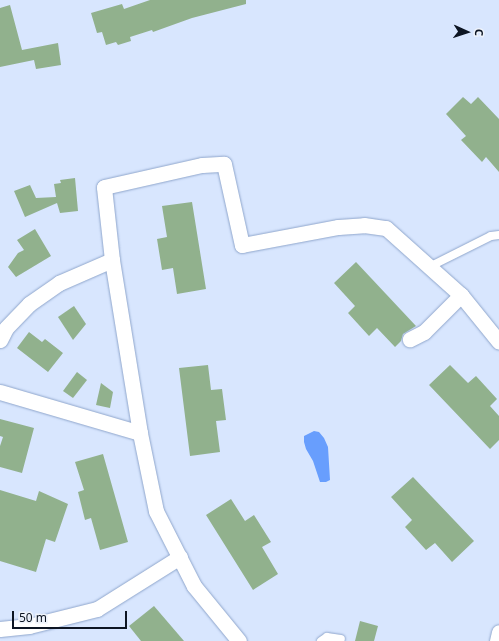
<!DOCTYPE html>
<meta charset="utf-8">
<style>
body{margin:0}
#map{position:relative;width:499px;height:641px;overflow:hidden;background:#d8e6fe;font-family:"Noto Sans",sans-serif}
div>[style]{position:absolute}
.water>*{inset:0;background:#689efd}
.building>*{inset:0;background:#91b18d}
.roads{filter:drop-shadow(0 0 1px #8fa6cc) drop-shadow(0 0 1px #8fa6cc)}
.lane>*{height:8px;margin:-4px;padding:0 4px;transform-origin:4px;border-radius:4px;background:#fff}
.street>*{height:15px;margin:-7.5px;padding:0 7.5px;transform-origin:7.5px;border-radius:7.5px;background:#fff}
span{translate:-50% -50%;white-space:nowrap;text-align:center;line-height:1.15;-webkit-text-stroke:3px #eef3fb;paint-order:stroke}
.north{position:absolute;left:447px;top:12px;width:40px;height:40px;-webkit-text-stroke:3px #eef3fb;paint-order:stroke;rotate:93deg;font-size:11px;font-weight:700;line-height:16px;text-align:center;color:#0d1523}
.north::after{content:'';display:block;margin:auto;width:14px;height:18px;background:#0d1523;clip-path:polygon(50% 0,100% 100%,50% 72%,0 100%)}
.scale{position:absolute;left:12px;top:611px;width:115px;height:18px;box-sizing:border-box;border:2px solid #0d1523;border-top:0;padding-left:5px;font-size:12px;line-height:14px;white-space:nowrap;color:#0d1523;-webkit-text-stroke:3px #eef3fb;paint-order:stroke}
</style>
<div id="map">
<div class="water">
<div style="clip-path:polygon(314px 431px,319px 432px,324px 438px,328px 447px,330px 480px,326px 482px,320px 482px,313px 461px,306px 449px,304px 442px,304px 436px)"></div>
</div>
<div class="building">
<div style="clip-path:polygon(150px 0,246px 0,246px 4px,192px 18px,153px 32px,152px 30px,130px 37px,131px 41px,118px 45px,116px 42px,106px 45px,102px 32px,97px 33px,91px 13px,122px 4px,124px 9px)"></div>
<div style="clip-path:polygon(10px 5px,22px 50px,58px 43px,61px 65px,36px 69px,34px 60px,0 67px,0 8px)"></div>
<div style="clip-path:polygon(463px 97px,471px 104px,478px 97px,499px 119px,499px 172px,486px 157px,482px 162px,461px 140px,466px 136px,446px 114px)"></div>
<div style="clip-path:polygon(75px 178px,78px 211px,60px 213px,57px 203px,25px 217px,14px 191px,30px 185px,36px 198px,56px 197px,54px 184px,61px 183px,60px 180px)"></div>
<div style="clip-path:polygon(192px 202px,206px 289px,177px 294px,173px 268px,162px 270px,157px 239px,167px 237px,162px 206px)"></div>
<div style="clip-path:polygon(35px 229px,51px 256px,16px 277px,8px 267px,18px 253px,24px 250px,17px 240px)"></div>
<div style="clip-path:polygon(356px 262px,416px 326px,403px 334px,401px 341px,395px 347px,377px 328px,369px 336px,348px 313px,355px 306px,334px 283px)"></div>
<div style="clip-path:polygon(74px 306px,86px 324px,73px 340px,58px 317px)"></div>
<div style="clip-path:polygon(29px 332px,42px 342px,45px 339px,63px 353px,48px 372px,17px 348px)"></div>
<div style="clip-path:polygon(208px 365px,211px 390px,222px 389px,226px 420px,216px 421px,220px 452px,190px 456px,179px 368px)"></div>
<div style="clip-path:polygon(450px 365px,468px 383px,476px 376px,497px 399px,490px 406px,499px 416px,499px 440px,490px 449px,429px 385px)"></div>
<div style="clip-path:polygon(77px 372px,87px 380px,73px 398px,63px 391px)"></div>
<div style="clip-path:polygon(101px 383px,113px 392px,110px 408px,96px 405px)"></div>
<div style="clip-path:polygon(0 419px,34px 428px,22px 473px,0 467px,0 446px,3px 437px,0 436px)"></div>
<div style="clip-path:polygon(103px 454px,128px 542px,100px 550px,91px 518px,85px 520px,78px 492px,84px 490px,75px 462px)"></div>
<div style="clip-path:polygon(413px 477px,474px 541px,452px 562px,435px 543px,426px 550px,405px 527px,412px 520px,391px 497px)"></div>
<div style="clip-path:polygon(0 490px,36px 501px,39px 491px,68px 504px,55px 542px,46px 539px,36px 572px,0 561px)"></div>
<div style="clip-path:polygon(231px 499px,245px 521px,254px 515px,271px 542px,262px 547px,278px 574px,253px 590px,206px 515px)"></div>
<div style="clip-path:polygon(154px 606px,184px 641px,141px 641px,129px 626px)"></div>
<div style="clip-path:polygon(360px 621px,378px 626px,374px 641px,355px 641px)"></div>
</div>
<div class="roads">
<div class="lane">
<div style="left:429px;top:267px;width:69px;rotate:-26.6deg"></div>
<div style="left:491px;top:236px;width:8px;rotate:-7deg"></div>
<div style="left:321px;top:641px;width:7px;rotate:-34deg"></div>
<div style="left:327px;top:637px;width:14px;rotate:8deg"></div>
</div>
<div class="street">
<div style="left:461px;top:295px;width:60px;rotate:51deg"></div>
<div style="left:0;top:340px;width:13px;rotate:-63deg"></div>
<div style="left:6px;top:328px;width:33px;rotate:-46deg"></div>
<div style="left:29px;top:304px;width:37px;rotate:-35deg"></div>
<div style="left:59px;top:283px;width:58px;rotate:-23.5deg"></div>
<div style="left:0;top:392px;width:146px;rotate:16.3deg"></div>
<div style="left:0;top:629px;width:29px;rotate:-6deg"></div>
<div style="left:29px;top:626px;width:70px;rotate:-14deg"></div>
<div style="left:97px;top:609px;width:98px;rotate:-32.1deg"></div>
<div style="left:239px;top:641px;width:71px;rotate:-129.3deg"></div>
<div style="left:194px;top:586px;width:84px;rotate:-116.9deg"></div>
<div style="left:156px;top:511px;width:80px;rotate:-101.6deg"></div>
<div style="left:140px;top:433px;width:175px;rotate:-99.2deg"></div>
<div style="left:112px;top:260px;width:73px;rotate:-96.3deg"></div>
<div style="left:104px;top:187px;width:100px;rotate:-12.7deg"></div>
<div style="left:202px;top:165px;width:22px;rotate:-3deg"></div>
<div style="left:224px;top:164px;width:83px;rotate:77.5deg"></div>
<div style="left:242px;top:245px;width:98px;rotate:-10.6deg"></div>
<div style="left:338px;top:227px;width:26px;rotate:-4deg"></div>
<div style="left:364px;top:225px;width:22px;rotate:8deg"></div>
<div style="left:386px;top:228px;width:101px;rotate:41.8deg"></div>
<div style="left:461px;top:295px;width:52px;rotate:135deg"></div>
<div style="left:424px;top:332px;width:16px;rotate:153deg"></div>
<div style="left:497px;top:641px;width:9px;rotate:-77deg"></div>
</div>
</div>
<div class="north">С</div>
<div class="scale">50 m</div>
</div>
